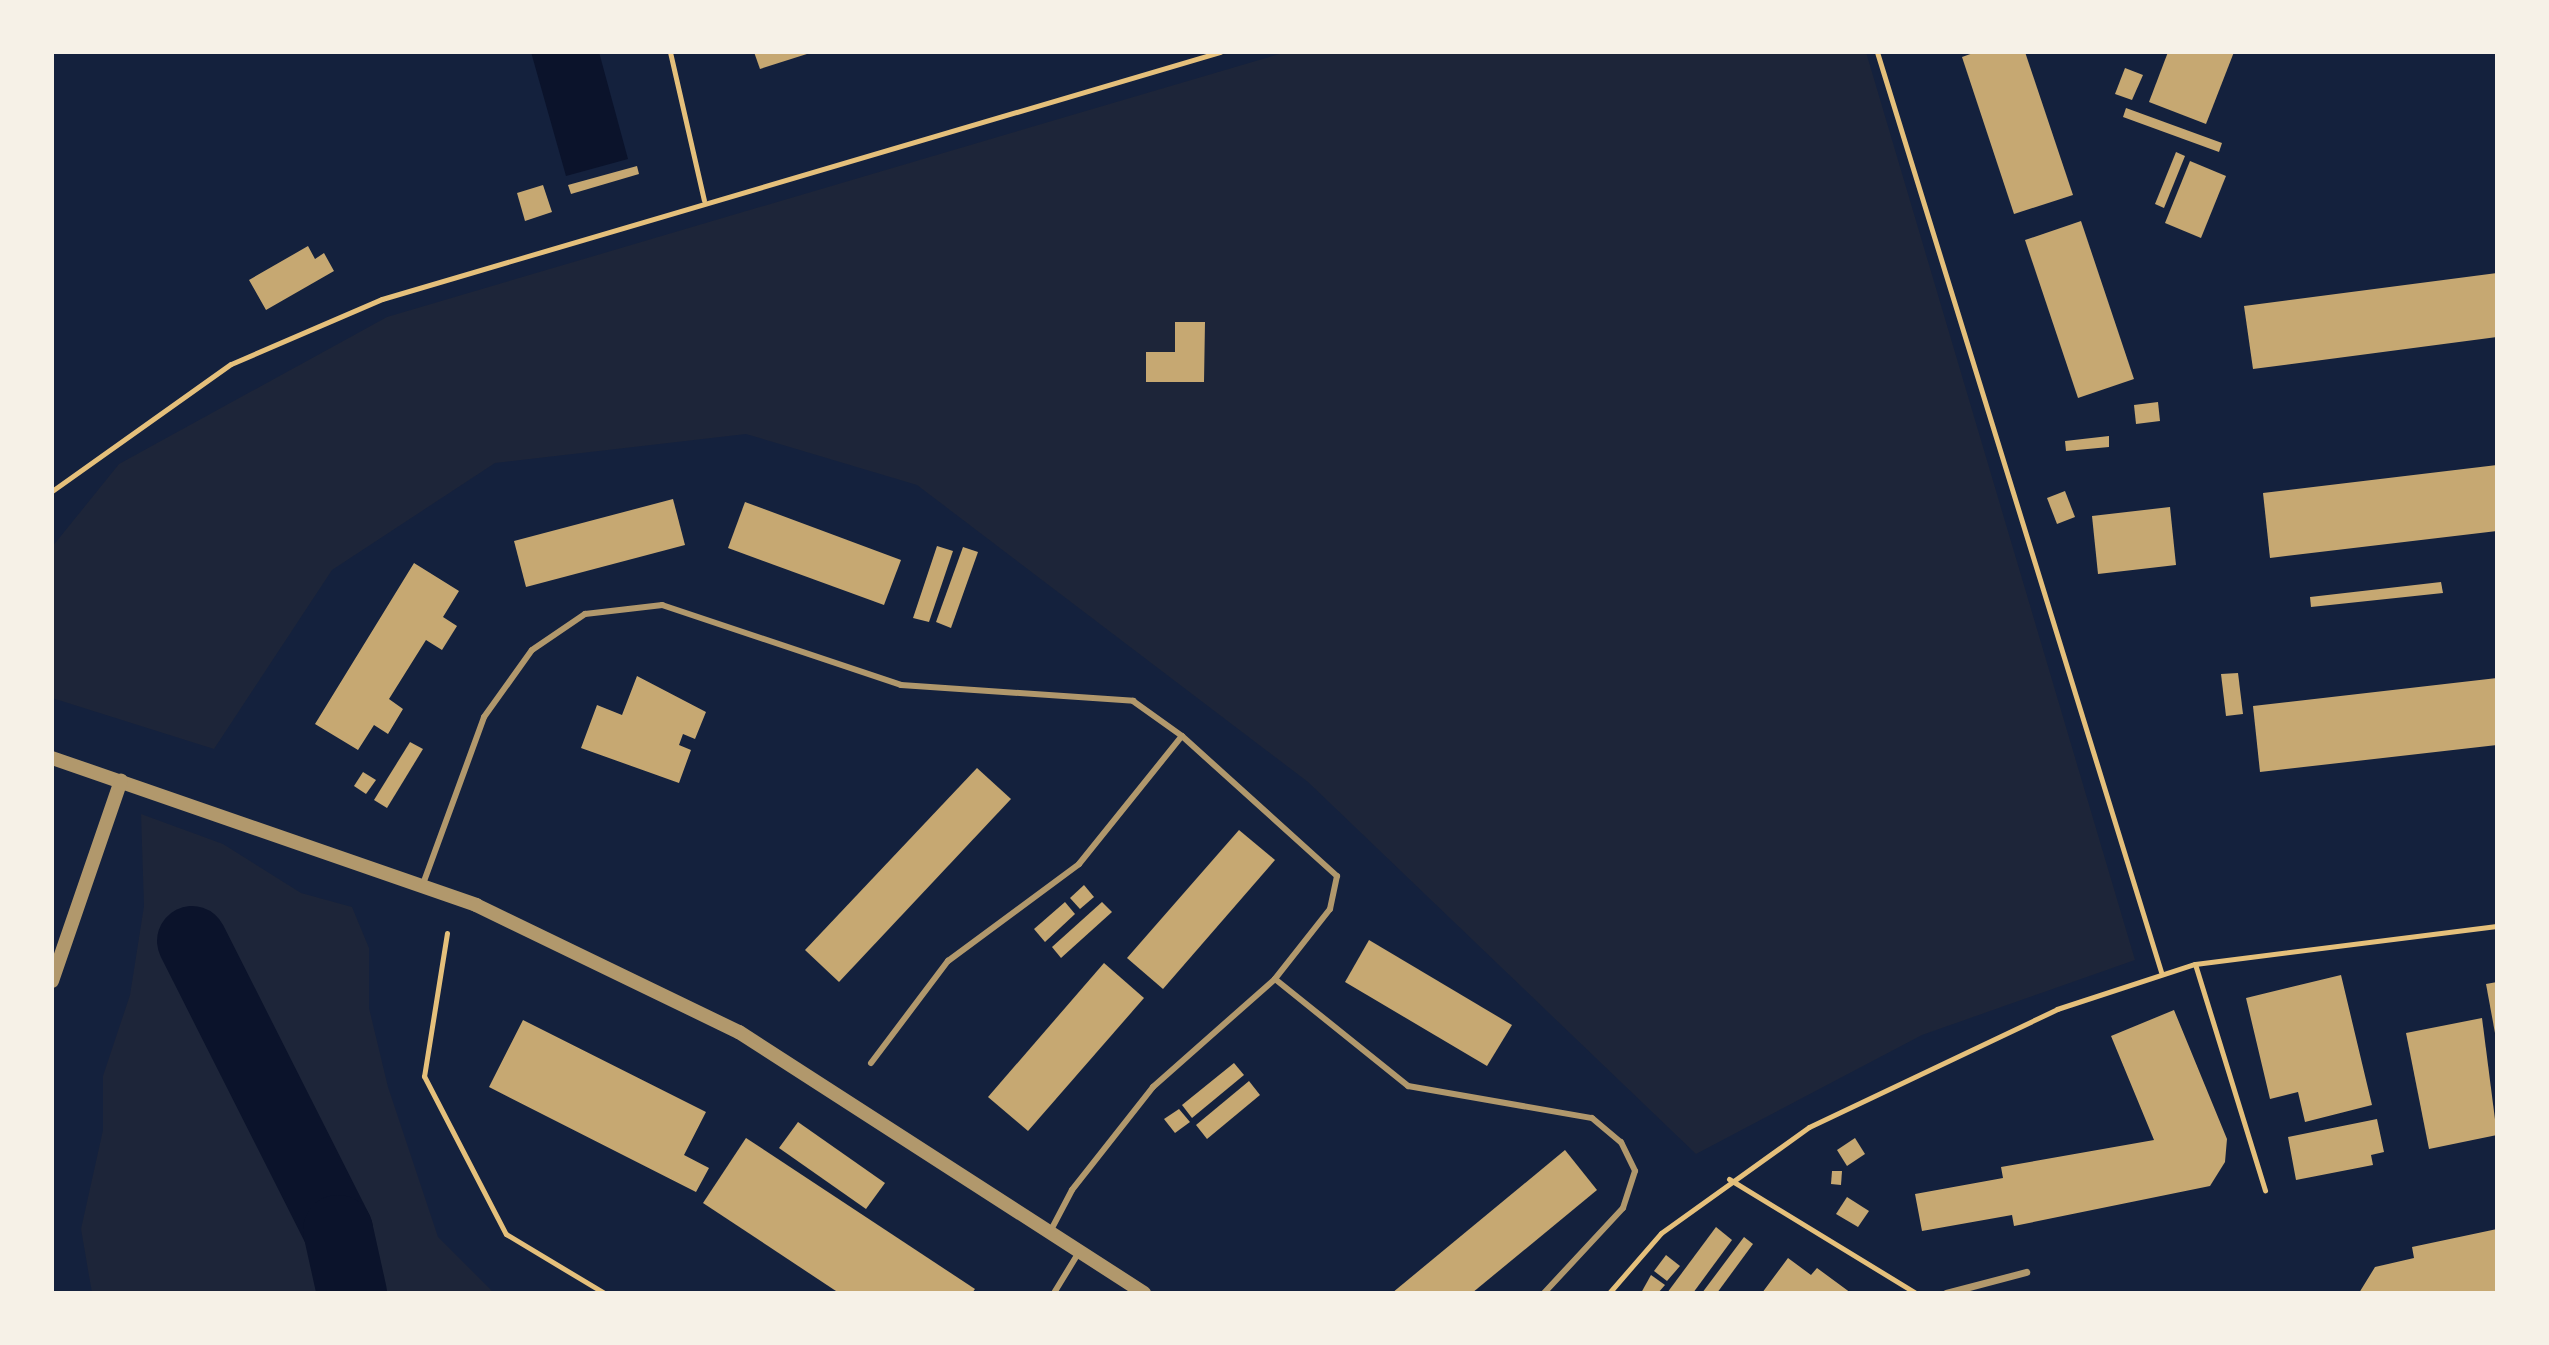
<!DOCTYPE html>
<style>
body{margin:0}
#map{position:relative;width:2549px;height:1345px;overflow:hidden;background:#14213d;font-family:"Libre Baskerville",serif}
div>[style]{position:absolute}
.green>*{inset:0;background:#1d2539}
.water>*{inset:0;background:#0b132b}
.river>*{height:70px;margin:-35px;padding:0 35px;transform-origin:35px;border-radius:35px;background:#0b132b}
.building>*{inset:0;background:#c6a872}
.path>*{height:5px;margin:-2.5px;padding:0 2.5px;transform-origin:2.5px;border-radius:2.5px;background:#e5c07b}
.service>*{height:6px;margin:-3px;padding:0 3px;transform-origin:3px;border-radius:3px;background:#b1986c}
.pedestrian>*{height:7px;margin:-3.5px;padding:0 3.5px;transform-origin:3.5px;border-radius:3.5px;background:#b1986c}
.tertiary>*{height:14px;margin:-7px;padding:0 7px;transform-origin:7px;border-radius:7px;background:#b1986c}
span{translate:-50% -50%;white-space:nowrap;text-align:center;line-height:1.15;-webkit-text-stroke:6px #f6f1e7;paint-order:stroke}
.frame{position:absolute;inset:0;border:54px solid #f6f1e7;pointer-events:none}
</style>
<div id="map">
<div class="green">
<div style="clip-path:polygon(1286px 52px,1866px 52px,2135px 960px,1922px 1035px,1696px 1154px,1308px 782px,917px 485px,746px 434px,495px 463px,332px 570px,214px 749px,52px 698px,52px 547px,119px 464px,387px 317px)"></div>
<div style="clip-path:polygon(141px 814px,223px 844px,301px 893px,352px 907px,369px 948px,369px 1008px,388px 1087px,438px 1237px,494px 1293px,92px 1293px,81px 1229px,103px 1130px,103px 1076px,130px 995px,144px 906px)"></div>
</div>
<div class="water">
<div style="clip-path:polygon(531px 52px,599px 52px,628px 159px,566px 176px)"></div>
</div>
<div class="river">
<div style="left:192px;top:941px;width:324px;rotate:63.2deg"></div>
<div style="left:338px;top:1230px;width:65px;rotate:77.5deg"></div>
</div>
<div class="building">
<div style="clip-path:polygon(754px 52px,810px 52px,810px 53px,760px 69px)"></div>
<div style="clip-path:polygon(1976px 52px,2025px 52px,2073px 195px,2014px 214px,1962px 57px)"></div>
<div style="clip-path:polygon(2168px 52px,2234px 52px,2206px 124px,2149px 102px)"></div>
<div style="clip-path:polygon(2125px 68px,2143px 75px,2132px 100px,2115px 94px)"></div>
<div style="clip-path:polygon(2126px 108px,2222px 143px,2219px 152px,2123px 117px)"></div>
<div style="clip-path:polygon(2176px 152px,2185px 156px,2164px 208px,2155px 204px)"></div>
<div style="clip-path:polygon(2190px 161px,2226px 176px,2201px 238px,2165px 223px)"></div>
<div style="clip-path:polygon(637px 166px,639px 174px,571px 194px,568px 185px)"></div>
<div style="clip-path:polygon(543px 185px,552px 212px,525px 221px,517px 193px)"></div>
<div style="clip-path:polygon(2081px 221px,2134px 379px,2078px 398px,2025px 240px)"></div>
<div style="clip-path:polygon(308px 246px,315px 259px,324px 253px,334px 271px,266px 310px,249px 280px)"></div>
<div style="clip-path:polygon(2497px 273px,2497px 337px,2253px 369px,2244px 306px)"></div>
<div style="clip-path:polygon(1175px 322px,1205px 322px,1204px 382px,1146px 382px,1146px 352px,1175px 352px)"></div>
<div style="clip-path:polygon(2158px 402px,2160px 421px,2136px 424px,2134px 405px)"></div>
<div style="clip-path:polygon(2109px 436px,2109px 447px,2066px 451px,2065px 441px)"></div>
<div style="clip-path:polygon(2497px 465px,2497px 531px,2270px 558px,2263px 493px)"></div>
<div style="clip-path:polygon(2065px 491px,2075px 517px,2057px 524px,2047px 498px)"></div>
<div style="clip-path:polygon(673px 499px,685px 545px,526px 587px,514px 541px)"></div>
<div style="clip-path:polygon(745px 502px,901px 560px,884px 605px,728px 548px)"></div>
<div style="clip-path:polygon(2170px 507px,2176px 565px,2098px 574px,2092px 516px)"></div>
<div style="clip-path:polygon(937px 546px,953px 551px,929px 622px,913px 618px)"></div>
<div style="clip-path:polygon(963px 547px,978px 552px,951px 628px,936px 622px)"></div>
<div style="clip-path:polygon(414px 563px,459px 591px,443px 617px,457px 626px,442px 650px,426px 640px,389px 699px,403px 709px,388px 734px,374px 725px,358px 750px,315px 724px)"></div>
<div style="clip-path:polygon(2441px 582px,2443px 593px,2311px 607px,2310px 597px)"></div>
<div style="clip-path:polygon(2238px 673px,2243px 714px,2226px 716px,2221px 674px)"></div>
<div style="clip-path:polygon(637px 676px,706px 712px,695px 739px,683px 734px,679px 745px,691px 750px,679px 783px,581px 748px,597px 705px,622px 715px)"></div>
<div style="clip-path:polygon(2497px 678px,2497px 745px,2260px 772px,2253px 706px)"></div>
<div style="clip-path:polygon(410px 742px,423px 749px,387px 808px,374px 800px)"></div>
<div style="clip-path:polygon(977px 768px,1011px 799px,839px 982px,805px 950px)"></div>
<div style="clip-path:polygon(363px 772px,376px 780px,366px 794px,354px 786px)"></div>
<div style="clip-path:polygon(1239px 830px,1275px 860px,1163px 989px,1127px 958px)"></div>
<div style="clip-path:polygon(1084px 885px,1094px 897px,1080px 909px,1070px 898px)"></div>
<div style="clip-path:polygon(1065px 902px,1075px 914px,1045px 942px,1034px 929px)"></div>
<div style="clip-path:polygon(1102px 902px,1112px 912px,1061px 958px,1052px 947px)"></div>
<div style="clip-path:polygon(1369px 940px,1512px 1025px,1487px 1066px,1345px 982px)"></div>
<div style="clip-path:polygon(1104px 963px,1144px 998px,1028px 1131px,988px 1097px)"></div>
<div style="clip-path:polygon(2341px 975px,2372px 1105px,2305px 1122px,2298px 1092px,2270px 1099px,2246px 998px)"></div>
<div style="clip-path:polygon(2497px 982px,2497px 1033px,2495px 1033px,2486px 984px)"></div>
<div style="clip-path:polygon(2174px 1010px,2227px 1139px,2225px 1162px,2210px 1186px,2014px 1226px,2012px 1215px,1922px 1231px,1915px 1194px,2003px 1178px,2001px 1167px,2154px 1140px,2111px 1036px)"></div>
<div style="clip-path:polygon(2482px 1018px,2497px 1135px,2429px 1149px,2406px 1033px)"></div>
<div style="clip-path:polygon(523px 1020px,706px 1112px,684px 1155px,709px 1168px,696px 1192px,489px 1087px)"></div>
<div style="clip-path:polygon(1234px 1063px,1244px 1075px,1192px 1118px,1182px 1105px)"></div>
<div style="clip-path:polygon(1249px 1081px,1260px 1095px,1207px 1139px,1196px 1125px)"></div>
<div style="clip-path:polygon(1179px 1109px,1190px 1122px,1175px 1133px,1164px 1119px)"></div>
<div style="clip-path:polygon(2377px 1119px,2384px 1152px,2371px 1155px,2373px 1165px,2296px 1180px,2288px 1137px)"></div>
<div style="clip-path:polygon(798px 1122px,885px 1183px,866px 1209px,779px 1148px)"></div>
<div style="clip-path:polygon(746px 1138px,975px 1289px,972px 1293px,839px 1293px,703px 1203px)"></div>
<div style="clip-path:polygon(1855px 1138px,1865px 1154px,1847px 1166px,1837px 1150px)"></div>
<div style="clip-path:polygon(1565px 1150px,1597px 1190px,1472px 1293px,1392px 1293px)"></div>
<div style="clip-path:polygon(1832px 1171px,1842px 1171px,1841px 1185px,1831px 1184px)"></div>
<div style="clip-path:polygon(1847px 1197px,1869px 1211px,1858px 1227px,1836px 1214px)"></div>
<div style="clip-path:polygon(1716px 1227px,1732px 1240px,1693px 1293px,1667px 1293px)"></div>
<div style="clip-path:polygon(2497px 1229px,2497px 1293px,2359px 1293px,2375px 1267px,2414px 1258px,2412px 1247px)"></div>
<div style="clip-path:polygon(1744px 1237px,1753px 1244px,1717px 1293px,1702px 1293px)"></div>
<div style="clip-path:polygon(1666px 1255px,1680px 1266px,1667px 1281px,1654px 1271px)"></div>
<div style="clip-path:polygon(1788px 1258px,1811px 1275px,1817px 1268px,1851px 1293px,1762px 1293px)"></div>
<div style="clip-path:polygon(1651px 1275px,1665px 1285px,1658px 1293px,1641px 1293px)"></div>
</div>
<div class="path">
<div style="left:670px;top:52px;width:152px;rotate:77.1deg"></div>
<div style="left:1877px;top:52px;width:963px;rotate:72.84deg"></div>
<div style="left:52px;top:491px;width:219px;rotate:-35.4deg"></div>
<div style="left:231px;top:364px;width:164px;rotate:-23.3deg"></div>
<div style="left:382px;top:299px;width:874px;rotate:-16.42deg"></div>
<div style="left:447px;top:933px;width:145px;rotate:99.1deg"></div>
<div style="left:424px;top:1076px;width:178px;rotate:62.6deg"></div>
<div style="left:506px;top:1234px;width:114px;rotate:31deg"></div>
<div style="left:2195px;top:964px;width:237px;rotate:72.8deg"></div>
<div style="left:1729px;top:1179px;width:219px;rotate:31.4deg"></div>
<div style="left:1609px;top:1293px;width:79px;rotate:-49.1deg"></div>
<div style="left:1661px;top:1233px;width:182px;rotate:-35.6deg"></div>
<div style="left:1809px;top:1127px;width:275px;rotate:-25.4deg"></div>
<div style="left:2057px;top:1009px;width:145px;rotate:-18.1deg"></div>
<div style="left:2195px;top:964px;width:304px;rotate:-7.2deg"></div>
</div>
<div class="service">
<div style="left:423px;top:884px;width:178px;rotate:-69.9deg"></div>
<div style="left:484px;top:717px;width:82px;rotate:-54.4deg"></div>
<div style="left:532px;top:650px;width:64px;rotate:-34.2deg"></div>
<div style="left:585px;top:614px;width:78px;rotate:-6.7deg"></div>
<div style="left:662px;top:605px;width:252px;rotate:18.5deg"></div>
<div style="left:901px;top:685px;width:233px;rotate:3.9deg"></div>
<div style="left:1133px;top:701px;width:60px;rotate:35.5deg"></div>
<div style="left:1182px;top:736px;width:209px;rotate:42.1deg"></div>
<div style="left:1337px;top:876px;width:34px;rotate:102deg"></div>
<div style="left:1330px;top:909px;width:89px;rotate:128.2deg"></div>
<div style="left:1275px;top:979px;width:163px;rotate:138.5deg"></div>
<div style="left:1153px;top:1087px;width:131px;rotate:128.2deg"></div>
<div style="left:1072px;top:1190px;width:45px;rotate:117.7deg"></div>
<div style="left:1275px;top:979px;width:171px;rotate:38.8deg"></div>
<div style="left:1408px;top:1086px;width:187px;rotate:9.9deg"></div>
<div style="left:1592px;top:1118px;width:38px;rotate:40deg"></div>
<div style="left:1621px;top:1142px;width:32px;rotate:64deg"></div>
<div style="left:1635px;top:1171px;width:39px;rotate:108deg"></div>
<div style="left:1623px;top:1208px;width:116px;rotate:132.9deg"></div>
<div style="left:871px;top:1063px;width:128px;rotate:-53deg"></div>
<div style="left:948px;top:961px;width:163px;rotate:-36.5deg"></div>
<div style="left:1079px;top:864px;width:164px;rotate:-51.2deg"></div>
<div style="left:1054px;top:1293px;width:48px;rotate:-58.6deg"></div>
</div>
<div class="pedestrian">
<div style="left:1946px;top:1293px;width:83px;rotate:-14.7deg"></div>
</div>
<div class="tertiary">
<div style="left:52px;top:758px;width:449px;rotate:19.1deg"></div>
<div style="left:476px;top:905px;width:292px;rotate:25.8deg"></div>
<div style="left:739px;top:1032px;width:482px;rotate:32.8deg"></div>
<div style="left:52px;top:981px;width:212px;rotate:-71deg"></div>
</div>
<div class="frame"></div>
</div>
